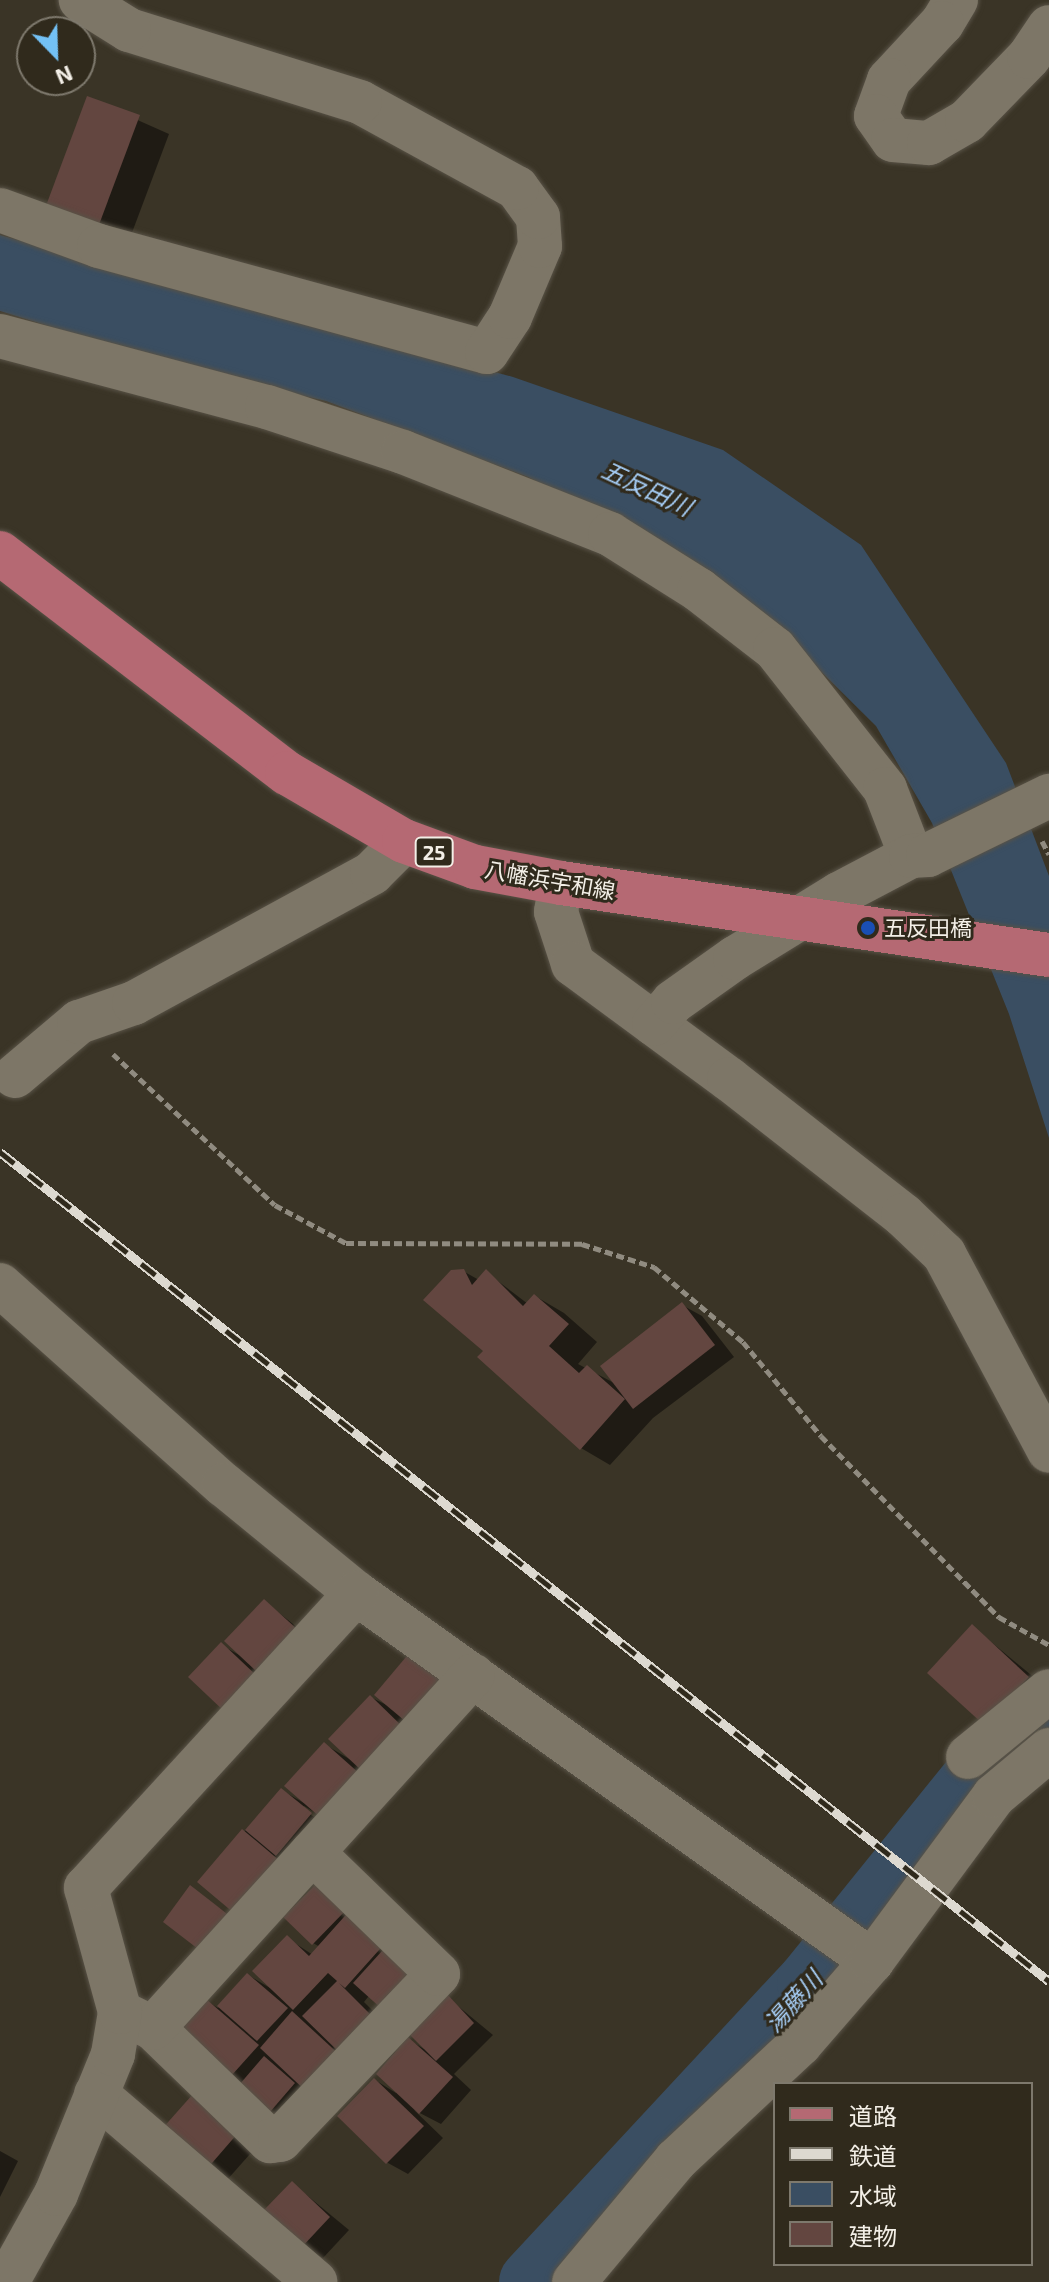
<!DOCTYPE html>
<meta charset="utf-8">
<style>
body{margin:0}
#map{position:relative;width:1049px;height:2282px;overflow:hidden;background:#3a3426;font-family:"Exo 2","Noto Sans JP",sans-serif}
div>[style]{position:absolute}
.water>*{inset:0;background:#3a4e62}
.shadow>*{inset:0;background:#0007}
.river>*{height:66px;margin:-33px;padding:0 33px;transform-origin:33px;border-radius:33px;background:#3a4e62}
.building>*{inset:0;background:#634640}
.path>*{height:5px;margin-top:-2.5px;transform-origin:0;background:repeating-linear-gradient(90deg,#908b80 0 8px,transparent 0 12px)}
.roads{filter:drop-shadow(0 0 2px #585246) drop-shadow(0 0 2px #585246)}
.minor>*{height:44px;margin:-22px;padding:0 22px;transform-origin:22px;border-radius:22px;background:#7d7667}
.major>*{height:44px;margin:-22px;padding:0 22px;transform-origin:22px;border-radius:22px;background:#b56973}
.rail>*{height:9px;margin-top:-4.5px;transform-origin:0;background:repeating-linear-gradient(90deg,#302a1c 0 18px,#ddd9d0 0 36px);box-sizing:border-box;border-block:2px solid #ddd9d0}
.dots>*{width:22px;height:22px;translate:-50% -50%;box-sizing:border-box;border:4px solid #302a1c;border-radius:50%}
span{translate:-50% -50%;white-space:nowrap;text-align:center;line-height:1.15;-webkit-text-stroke:6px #302a1c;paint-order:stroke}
.shield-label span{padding:2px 6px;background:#302a1c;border:2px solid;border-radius:6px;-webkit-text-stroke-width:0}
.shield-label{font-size:20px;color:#f3efe7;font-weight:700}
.street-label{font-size:22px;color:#f3efe7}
.poi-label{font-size:22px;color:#f3efe7}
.left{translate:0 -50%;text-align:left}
.water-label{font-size:24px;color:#a6cef7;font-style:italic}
.legend{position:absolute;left:773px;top:2082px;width:260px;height:184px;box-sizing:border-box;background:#302a1c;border:2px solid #7e796d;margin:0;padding:10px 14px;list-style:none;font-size:24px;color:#f3efe7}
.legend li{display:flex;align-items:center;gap:16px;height:40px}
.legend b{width:40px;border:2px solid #7e796d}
.north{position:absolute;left:16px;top:16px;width:80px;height:80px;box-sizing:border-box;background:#302a1c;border:2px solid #7e796d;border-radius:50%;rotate:157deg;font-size:22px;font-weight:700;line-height:32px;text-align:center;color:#f3efe7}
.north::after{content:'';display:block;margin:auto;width:28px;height:36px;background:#73c1f5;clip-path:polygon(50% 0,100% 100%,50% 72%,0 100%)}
</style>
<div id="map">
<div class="water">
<div style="clip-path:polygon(0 235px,513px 377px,723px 450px,861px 545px,1006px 763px,1049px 876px,1049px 1138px,1009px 1014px,932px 823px,876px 726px,772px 623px,698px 565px,528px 477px,326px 401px,193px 371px,0 311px)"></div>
</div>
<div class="shadow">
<div style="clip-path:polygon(88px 98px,169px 134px,127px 246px,76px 227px)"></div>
<div style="clip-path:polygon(463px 1271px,479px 1280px,486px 1272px,528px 1304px,535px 1296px,564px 1313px,597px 1342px,578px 1364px,616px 1384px,682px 1305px,702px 1316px,734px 1357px,653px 1418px,610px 1465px,581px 1448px,486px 1351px)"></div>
<div style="clip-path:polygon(264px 1601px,317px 1643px,247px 1723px,221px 1645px,241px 1656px)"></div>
<div style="clip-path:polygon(973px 1627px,1048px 1689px,1005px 1735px)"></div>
<div style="clip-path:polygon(evenodd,370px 1697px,391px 1707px,424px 1741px,294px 1870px,200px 1882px,281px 1790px,304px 1803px,324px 1744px,351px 1760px,370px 1697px,304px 1806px,321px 1816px,327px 1824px,302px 1810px,304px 1806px)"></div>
<div style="clip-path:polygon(321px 1881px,405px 1951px,364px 2002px,396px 2034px,285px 2129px,236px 2092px,205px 2000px,218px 2008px,248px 1975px,270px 1988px,287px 1938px,313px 1955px,320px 1947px,313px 1943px)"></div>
<div style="clip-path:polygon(191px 1888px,249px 1929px,224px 1962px)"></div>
<div style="clip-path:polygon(447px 1997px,493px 2035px,454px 2074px,471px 2090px,441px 2124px,414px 2110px,443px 2138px,408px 2174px,388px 2163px,340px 2116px,375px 2080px,396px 2093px,409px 2040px,424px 2049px)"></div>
<div style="clip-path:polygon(193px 2096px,257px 2146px,227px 2180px,207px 2168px)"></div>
<div style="clip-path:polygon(0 2151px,18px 2161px,0 2197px)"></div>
<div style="clip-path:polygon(292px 2183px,349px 2230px,323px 2258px,303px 2246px)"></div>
</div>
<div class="river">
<div style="left:532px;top:2282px;width:408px;rotate:-47.1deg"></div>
<div style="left:810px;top:1983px;width:279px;rotate:-51.1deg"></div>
<div style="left:985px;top:1766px;width:77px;rotate:-36.6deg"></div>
</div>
<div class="building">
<div style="clip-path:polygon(87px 96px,140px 115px,97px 230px,44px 211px)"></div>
<div style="clip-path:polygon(464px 1269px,472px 1285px,486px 1269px,523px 1306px,534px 1294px,569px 1324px,549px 1346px,579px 1373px,587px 1365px,625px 1399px,580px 1450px,477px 1357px,483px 1351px,423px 1300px,451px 1270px)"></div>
<div style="clip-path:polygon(682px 1302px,715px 1345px,633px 1409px,600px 1366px)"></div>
<div style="clip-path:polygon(264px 1599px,298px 1630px,258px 1673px,224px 1641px)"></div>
<div style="clip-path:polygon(972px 1624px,1029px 1677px,984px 1725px,927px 1673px)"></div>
<div style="clip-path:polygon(221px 1642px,258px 1677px,226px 1713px,188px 1677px)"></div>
<div style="clip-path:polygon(411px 1651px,448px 1682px,411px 1726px,374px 1695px)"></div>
<div style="clip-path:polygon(370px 1695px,405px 1729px,363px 1772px,328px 1739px)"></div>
<div style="clip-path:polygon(324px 1742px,360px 1774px,321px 1818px,284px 1786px)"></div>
<div style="clip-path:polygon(281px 1788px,312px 1813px,276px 1856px,245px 1830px)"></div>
<div style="clip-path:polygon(242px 1829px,286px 1866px,241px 1919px,197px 1882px)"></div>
<div style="clip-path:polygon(321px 1879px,349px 1907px,312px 1945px,283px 1917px)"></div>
<div style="clip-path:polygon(190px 1885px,230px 1916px,202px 1952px,163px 1922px)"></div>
<div style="clip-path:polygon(352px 1908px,388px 1940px,345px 1988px,339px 1983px,377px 2021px,343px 2056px,302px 2016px,337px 1981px,328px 1973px,293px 2010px,252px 1971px,287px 1935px,309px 1956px)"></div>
<div style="clip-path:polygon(391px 1941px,421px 1968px,383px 2010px,353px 1983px)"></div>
<div style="clip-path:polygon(247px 1973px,288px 2008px,257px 2041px,217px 2006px)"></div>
<div style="clip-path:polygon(447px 1994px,474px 2023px,436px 2061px,408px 2033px)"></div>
<div style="clip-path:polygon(205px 1998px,259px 2045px,223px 2085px,170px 2038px)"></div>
<div style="clip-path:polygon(292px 2011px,342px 2057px,309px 2094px,260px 2048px)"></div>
<div style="clip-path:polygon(408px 2037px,453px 2077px,419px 2114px,376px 2074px)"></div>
<div style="clip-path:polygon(264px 2056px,295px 2083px,264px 2119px,233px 2092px)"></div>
<div style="clip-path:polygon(374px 2078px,424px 2126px,386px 2164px,337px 2116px)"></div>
<div style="clip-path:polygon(193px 2094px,238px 2133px,206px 2170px,161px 2130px)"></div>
<div style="clip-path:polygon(292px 2181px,330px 2217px,301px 2248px,263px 2211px)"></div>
</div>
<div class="path">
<div style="left:1042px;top:841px;width:15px;rotate:62deg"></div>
<div style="left:113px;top:1054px;width:221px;rotate:43deg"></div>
<div style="left:275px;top:1205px;width:81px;rotate:28.2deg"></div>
<div style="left:346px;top:1243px;width:236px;rotate:0.2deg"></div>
<div style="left:582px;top:1244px;width:76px;rotate:17.7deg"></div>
<div style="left:654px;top:1267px;width:116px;rotate:40.1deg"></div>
<div style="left:743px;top:1342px;width:122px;rotate:50.3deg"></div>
<div style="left:821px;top:1436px;width:254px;rotate:45.5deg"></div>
<div style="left:999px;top:1617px;width:57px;rotate:29.2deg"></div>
</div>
<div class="roads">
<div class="minor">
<div style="left:956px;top:0;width:27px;rotate:121deg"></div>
<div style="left:942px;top:23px;width:78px;rotate:132.9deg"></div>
<div style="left:889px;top:80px;width:38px;rotate:110deg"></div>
<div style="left:876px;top:116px;width:29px;rotate:55deg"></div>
<div style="left:893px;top:140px;width:36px;rotate:5deg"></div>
<div style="left:929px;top:143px;width:44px;rotate:-30.1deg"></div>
<div style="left:967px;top:121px;width:89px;rotate:-45.9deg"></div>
<div style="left:1029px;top:57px;width:36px;rotate:-56deg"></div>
<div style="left:0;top:210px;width:105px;rotate:20deg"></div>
<div style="left:99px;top:246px;width:402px;rotate:15.3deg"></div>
<div style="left:487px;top:352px;width:42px;rotate:-56.7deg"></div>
<div style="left:510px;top:317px;width:77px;rotate:-67.1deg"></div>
<div style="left:540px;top:246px;width:29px;rotate:-94deg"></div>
<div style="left:538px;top:217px;width:36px;rotate:-126deg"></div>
<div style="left:517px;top:188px;width:179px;rotate:-151.3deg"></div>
<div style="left:360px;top:102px;width:242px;rotate:-162.7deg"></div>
<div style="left:129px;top:30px;width:57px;rotate:-148deg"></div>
<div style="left:0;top:336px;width:276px;rotate:14.9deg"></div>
<div style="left:267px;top:407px;width:143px;rotate:18.3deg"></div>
<div style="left:403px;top:452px;width:223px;rotate:21.6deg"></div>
<div style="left:610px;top:534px;width:105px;rotate:32.2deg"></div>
<div style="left:699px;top:590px;width:96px;rotate:37.8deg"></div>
<div style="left:775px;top:649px;width:178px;rotate:51.8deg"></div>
<div style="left:885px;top:789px;width:72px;rotate:68.8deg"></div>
<div style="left:561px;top:883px;width:29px;rotate:100deg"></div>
<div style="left:556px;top:912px;width:55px;rotate:71.9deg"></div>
<div style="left:573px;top:964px;width:194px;rotate:36.4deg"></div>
<div style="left:729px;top:1079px;width:221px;rotate:38deg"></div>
<div style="left:903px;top:1215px;width:57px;rotate:43.6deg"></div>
<div style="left:944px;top:1254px;width:223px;rotate:61.9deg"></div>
<div style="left:654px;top:1024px;width:29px;rotate:-49deg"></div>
<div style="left:673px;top:1002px;width:76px;rotate:-35.4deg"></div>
<div style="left:735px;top:958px;width:122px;rotate:-31.6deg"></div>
<div style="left:839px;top:894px;width:81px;rotate:-27.8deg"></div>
<div style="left:911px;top:856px;width:17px;rotate:-3deg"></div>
<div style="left:928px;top:855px;width:135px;rotate:-26deg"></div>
<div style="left:15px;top:1076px;width:84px;rotate:-40.2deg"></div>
<div style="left:79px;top:1022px;width:58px;rotate:-19.1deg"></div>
<div style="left:134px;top:1003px;width:271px;rotate:-28.6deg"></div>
<div style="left:372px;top:873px;width:45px;rotate:-45deg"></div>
<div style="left:0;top:1285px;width:300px;rotate:41.8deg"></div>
<div style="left:224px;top:1485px;width:171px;rotate:39.3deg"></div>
<div style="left:356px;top:1593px;width:634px;rotate:35.5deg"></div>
<div style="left:968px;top:1757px;width:104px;rotate:-39.2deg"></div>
<div style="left:120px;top:2012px;width:37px;rotate:26deg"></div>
<div style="left:153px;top:2028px;width:163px;rotate:44deg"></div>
<div style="left:270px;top:2141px;width:10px;rotate:-6deg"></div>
<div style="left:280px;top:2140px;width:229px;rotate:-46.4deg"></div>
<div style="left:438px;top:1974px;width:175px;rotate:-135.9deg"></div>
<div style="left:153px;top:2028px;width:476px;rotate:-47.8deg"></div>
<div style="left:96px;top:2094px;width:289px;rotate:40.6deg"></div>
<div style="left:7px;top:2282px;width:101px;rotate:-60.9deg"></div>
<div style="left:56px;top:2194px;width:151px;rotate:-67.8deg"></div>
<div style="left:113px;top:2054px;width:43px;rotate:-80.5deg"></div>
<div style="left:120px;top:2012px;width:129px;rotate:-105.3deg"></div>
<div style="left:86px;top:1888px;width:400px;rotate:-47.5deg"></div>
<div style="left:574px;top:2282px;width:159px;rotate:-50.1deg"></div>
<div style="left:676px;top:2160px;width:170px;rotate:-43.1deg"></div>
<div style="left:800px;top:2044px;width:110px;rotate:-49.1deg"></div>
<div style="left:872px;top:1961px;width:205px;rotate:-53.5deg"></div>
<div style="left:994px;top:1796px;width:72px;rotate:-39.9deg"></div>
</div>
<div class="major">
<div style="left:0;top:553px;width:362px;rotate:37.5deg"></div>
<div style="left:287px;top:773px;width:135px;rotate:30.2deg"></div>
<div style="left:404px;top:841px;width:76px;rotate:20.1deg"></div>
<div style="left:475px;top:867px;width:87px;rotate:10.5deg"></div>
<div style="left:561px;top:883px;width:493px;rotate:8.4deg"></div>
</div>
</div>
<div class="rail">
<div style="left:0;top:1152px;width:1337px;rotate:38.32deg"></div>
</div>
<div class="dots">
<div style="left:868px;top:928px;background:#1a4fb4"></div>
</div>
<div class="shield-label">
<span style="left:434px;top:852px">25</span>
</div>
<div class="street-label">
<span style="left:550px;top:880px;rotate:10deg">八幡浜宇和線</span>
</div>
<div class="poi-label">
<span class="left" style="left:884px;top:928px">五反田橋</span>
</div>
<div class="water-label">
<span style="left:647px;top:488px;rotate:25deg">五反田川</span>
<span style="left:793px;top:2001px;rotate:-48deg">湯藤川</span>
</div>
<ul class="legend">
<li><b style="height:10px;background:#b56973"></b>道路</li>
<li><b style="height:10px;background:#ddd9d0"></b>鉄道</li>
<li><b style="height:22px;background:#3a4e62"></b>水域</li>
<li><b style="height:22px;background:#634640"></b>建物</li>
</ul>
<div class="north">N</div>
</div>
